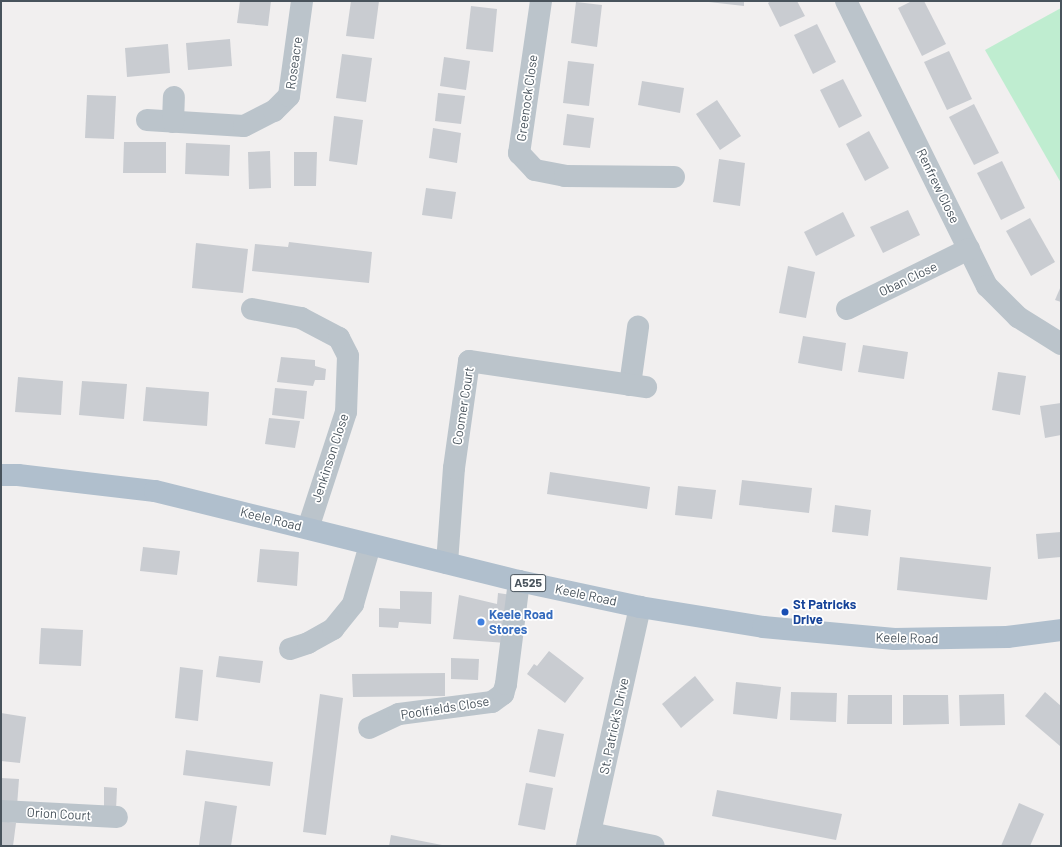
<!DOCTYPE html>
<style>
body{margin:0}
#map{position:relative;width:1062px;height:847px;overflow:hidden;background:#f1efef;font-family:Barlow,sans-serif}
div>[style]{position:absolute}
.green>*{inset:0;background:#bfedd0}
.building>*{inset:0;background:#c9ccd1}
.minor>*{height:22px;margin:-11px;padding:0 11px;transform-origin:11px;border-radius:11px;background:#bbc4cb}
.major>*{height:22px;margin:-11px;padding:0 11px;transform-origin:11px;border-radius:11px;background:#b0bfcd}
.dots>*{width:11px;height:11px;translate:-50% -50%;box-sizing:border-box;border:2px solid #fff;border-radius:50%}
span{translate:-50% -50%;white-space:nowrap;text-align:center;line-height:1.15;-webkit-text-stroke:3.5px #fff;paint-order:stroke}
.shield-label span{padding:1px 3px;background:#fff;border:1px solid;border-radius:3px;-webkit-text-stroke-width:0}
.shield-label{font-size:12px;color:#48535c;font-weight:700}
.street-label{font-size:13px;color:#48535c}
.transit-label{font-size:13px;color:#164399;font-weight:700}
.left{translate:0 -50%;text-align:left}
.shop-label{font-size:13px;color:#366cbe;font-weight:700}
.frame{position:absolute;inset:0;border:2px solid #48535c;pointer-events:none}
</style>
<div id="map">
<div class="green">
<div style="clip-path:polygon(1061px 8px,1061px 183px,985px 50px)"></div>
</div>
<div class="building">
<div style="clip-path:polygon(240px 1px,271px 1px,268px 26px,237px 23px)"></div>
<div style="clip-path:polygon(351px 1px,379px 1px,374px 39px,346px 36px)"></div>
<div style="clip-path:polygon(700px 1px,744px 1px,744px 6px)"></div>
<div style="clip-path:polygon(771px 1px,797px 1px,805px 16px,780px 27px,768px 3px)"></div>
<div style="clip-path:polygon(912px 1px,924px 1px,946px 44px,922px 56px,898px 8px)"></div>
<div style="clip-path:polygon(576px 2px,602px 5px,597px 47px,571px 43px)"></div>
<div style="clip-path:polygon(471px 6px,497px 9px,493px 52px,466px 49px)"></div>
<div style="clip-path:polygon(817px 24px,836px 62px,813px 74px,794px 35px)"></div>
<div style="clip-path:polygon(230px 39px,232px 66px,188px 70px,186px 43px)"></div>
<div style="clip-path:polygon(168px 44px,170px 73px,127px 77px,125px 48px)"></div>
<div style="clip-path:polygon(949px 51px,972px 99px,947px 110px,924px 62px)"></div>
<div style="clip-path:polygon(342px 54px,372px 58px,366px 102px,336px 98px)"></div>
<div style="clip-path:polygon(444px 57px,470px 61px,466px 90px,440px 86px)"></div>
<div style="clip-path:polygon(568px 61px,594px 64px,589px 106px,563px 103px)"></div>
<div style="clip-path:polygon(843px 79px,862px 116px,839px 128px,820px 90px)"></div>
<div style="clip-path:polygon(642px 81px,684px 88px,680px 113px,638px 105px)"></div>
<div style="clip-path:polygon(438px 93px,465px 96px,461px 124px,435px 121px)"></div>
<div style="clip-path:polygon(87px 95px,116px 96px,114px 139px,85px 138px)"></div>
<div style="clip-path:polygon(717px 100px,741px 136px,720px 150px,696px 114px)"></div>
<div style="clip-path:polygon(974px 104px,999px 153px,974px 165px,949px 117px)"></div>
<div style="clip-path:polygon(567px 114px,594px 118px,590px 148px,563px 145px)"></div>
<div style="clip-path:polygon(334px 116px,363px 120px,357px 165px,329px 161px)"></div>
<div style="clip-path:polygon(433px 128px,461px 133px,457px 163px,429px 158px)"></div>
<div style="clip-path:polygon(869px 131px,889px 168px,865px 181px,846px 144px)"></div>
<div style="clip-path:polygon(124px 142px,166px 142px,166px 173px,123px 173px)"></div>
<div style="clip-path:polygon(186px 143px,230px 145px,229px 176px,185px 174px)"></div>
<div style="clip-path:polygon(270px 151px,271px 188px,249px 189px,248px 152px)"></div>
<div style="clip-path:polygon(294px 152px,317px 152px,316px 186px,294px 186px)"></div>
<div style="clip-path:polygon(719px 159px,745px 163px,740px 206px,713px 202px)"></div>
<div style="clip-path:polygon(1002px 161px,1025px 208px,1001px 220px,977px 173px)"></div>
<div style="clip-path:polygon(426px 188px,456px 192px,452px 219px,422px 215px)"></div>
<div style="clip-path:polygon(908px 210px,920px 235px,883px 253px,870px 227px)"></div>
<div style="clip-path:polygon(843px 212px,855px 236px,816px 256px,804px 232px)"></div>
<div style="clip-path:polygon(1030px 218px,1055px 262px,1031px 276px,1006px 231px)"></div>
<div style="clip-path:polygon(289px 242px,372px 252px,369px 283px,252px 271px,255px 244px,288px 247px)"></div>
<div style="clip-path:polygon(196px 243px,248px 249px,243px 293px,192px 288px)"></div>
<div style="clip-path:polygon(788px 266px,815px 272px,806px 318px,779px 313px)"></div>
<div style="clip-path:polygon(1061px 286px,1061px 302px,1055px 300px)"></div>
<div style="clip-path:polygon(803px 336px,846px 343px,842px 371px,798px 363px)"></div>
<div style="clip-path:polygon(863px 345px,908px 352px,904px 379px,858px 372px)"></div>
<div style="clip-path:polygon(281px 357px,315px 360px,315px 366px,326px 369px,325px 380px,315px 380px,313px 386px,277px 382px)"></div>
<div style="clip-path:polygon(998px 372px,1026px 376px,1020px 415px,992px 410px)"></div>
<div style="clip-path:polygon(18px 377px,63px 381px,61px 415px,15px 412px)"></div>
<div style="clip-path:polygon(82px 381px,127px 384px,124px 419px,79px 415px)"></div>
<div style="clip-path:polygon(146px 387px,209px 392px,207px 426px,143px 421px)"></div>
<div style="clip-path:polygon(275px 388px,307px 391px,304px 419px,272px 415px)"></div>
<div style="clip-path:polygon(1061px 403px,1061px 435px,1045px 438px,1040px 406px)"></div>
<div style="clip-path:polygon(269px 418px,300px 421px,295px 448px,265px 444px)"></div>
<div style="clip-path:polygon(550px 472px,650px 487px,647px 509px,547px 494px)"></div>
<div style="clip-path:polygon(742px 480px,812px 488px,809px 513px,739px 505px)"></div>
<div style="clip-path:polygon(678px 486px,716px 490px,712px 519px,675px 515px)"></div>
<div style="clip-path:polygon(835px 505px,871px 510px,868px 536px,832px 532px)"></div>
<div style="clip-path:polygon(1061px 532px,1061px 557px,1038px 559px,1036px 534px)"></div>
<div style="clip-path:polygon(143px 547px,180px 551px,177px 575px,140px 571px)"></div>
<div style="clip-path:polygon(260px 549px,299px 552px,297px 586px,257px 582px)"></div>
<div style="clip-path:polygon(900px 557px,991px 567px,987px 600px,897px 590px)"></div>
<div style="clip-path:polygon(400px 591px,432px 592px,431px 624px,399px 622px,398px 628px,379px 627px,379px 608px,400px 609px)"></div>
<div style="clip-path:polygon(498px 593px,511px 595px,506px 643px,453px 639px,459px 595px,497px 604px)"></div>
<div style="clip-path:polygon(41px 628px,83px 630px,81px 666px,39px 664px)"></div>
<div style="clip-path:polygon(549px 651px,584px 678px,565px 703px,527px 674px,534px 664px,537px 666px)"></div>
<div style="clip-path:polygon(219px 656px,263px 661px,260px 683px,216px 677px)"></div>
<div style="clip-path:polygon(451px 658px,479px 659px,478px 680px,451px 679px)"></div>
<div style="clip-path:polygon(180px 667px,203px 670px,198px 721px,175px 718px)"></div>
<div style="clip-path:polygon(445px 673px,445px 696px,353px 697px,352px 674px)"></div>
<div style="clip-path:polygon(695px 676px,714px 700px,681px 728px,662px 704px)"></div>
<div style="clip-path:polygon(736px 682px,781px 687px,777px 719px,733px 714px)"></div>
<div style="clip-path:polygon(791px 692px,837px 693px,836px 722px,790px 720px)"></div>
<div style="clip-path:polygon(1045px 692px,1061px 706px,1060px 746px,1025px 716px)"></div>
<div style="clip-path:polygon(320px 694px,343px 698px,326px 835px,303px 832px)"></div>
<div style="clip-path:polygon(1004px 694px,1005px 725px,960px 726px,959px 695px)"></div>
<div style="clip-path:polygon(848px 695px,892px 695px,892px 724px,847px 724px)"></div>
<div style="clip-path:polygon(903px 695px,948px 695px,949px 724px,903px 725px)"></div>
<div style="clip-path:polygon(1px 713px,26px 717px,20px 763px,1px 761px)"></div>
<div style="clip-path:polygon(538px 729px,564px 734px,555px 777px,529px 772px)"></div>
<div style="clip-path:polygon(186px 750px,273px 762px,270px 786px,183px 775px)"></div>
<div style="clip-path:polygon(1px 778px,19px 779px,17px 806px,1px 805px)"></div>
<div style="clip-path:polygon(526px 783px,553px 788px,545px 830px,518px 825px)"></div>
<div style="clip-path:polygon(104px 787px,117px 788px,116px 810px,104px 809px)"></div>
<div style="clip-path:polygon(717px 790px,842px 814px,836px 840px,712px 816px)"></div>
<div style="clip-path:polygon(205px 801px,237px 806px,231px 846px,199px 845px)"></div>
<div style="clip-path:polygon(1019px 803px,1044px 814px,1030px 846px,1001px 846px)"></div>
<div style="clip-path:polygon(1px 821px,16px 823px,13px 846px,1px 846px)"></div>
<div style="clip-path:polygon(391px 835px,442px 845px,442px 846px,389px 846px)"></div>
</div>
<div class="minor">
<div style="left:541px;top:1px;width:154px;rotate:98.2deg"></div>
<div style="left:519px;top:153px;width:23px;rotate:47deg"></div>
<div style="left:535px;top:170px;width:31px;rotate:11deg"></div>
<div style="left:565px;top:176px;width:109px;rotate:0.5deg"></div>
<div style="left:846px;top:1px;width:318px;rotate:63.7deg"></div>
<div style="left:987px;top:286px;width:44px;rotate:45deg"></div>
<div style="left:1018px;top:317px;width:51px;rotate:32.1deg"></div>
<div style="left:147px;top:120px;width:97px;rotate:3.5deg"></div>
<div style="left:244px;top:126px;width:34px;rotate:-27deg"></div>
<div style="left:274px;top:111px;width:21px;rotate:-45deg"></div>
<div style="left:289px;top:96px;width:96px;rotate:-82.2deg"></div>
<div style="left:173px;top:122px;width:25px;rotate:-88deg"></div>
<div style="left:252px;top:309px;width:50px;rotate:10.4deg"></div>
<div style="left:301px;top:318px;width:43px;rotate:27.8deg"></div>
<div style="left:339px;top:338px;width:20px;rotate:63deg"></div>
<div style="left:348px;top:356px;width:56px;rotate:92deg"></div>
<div style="left:346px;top:412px;width:122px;rotate:108.1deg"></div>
<div style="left:847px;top:309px;width:136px;rotate:-26.2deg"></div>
<div style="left:630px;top:385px;width:59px;rotate:-82.1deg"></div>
<div style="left:447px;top:563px;width:95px;rotate:-85.8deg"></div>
<div style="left:454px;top:468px;width:108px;rotate:-82deg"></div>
<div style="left:469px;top:361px;width:179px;rotate:8.4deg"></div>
<div style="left:290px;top:649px;width:19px;rotate:-18deg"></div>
<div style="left:308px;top:643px;width:29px;rotate:-29deg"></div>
<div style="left:333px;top:629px;width:32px;rotate:-51deg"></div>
<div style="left:353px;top:604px;width:61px;rotate:-73.9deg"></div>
<div style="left:369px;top:728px;width:33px;rotate:-25deg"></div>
<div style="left:399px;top:714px;width:94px;rotate:-7.4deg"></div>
<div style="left:492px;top:702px;width:14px;rotate:-36deg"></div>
<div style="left:503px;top:694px;width:10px;rotate:-73deg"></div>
<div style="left:506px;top:684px;width:104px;rotate:-82.8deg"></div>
<div style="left:1px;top:811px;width:116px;rotate:3deg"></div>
<div style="left:590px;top:833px;width:65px;rotate:11.5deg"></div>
<div style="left:587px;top:846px;width:245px;rotate:-77.5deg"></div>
</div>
<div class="major">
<div style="left:1px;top:475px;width:17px"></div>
<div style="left:18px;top:475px;width:138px;rotate:6.7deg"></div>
<div style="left:155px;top:491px;width:375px;rotate:13.9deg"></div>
<div style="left:519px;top:581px;width:124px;rotate:12.1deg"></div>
<div style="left:640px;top:607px;width:125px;rotate:9.2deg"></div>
<div style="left:763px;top:627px;width:132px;rotate:5.2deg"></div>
<div style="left:894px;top:639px;width:113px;rotate:-1deg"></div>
<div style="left:1007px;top:637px;width:54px;rotate:-7.4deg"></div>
</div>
<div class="dots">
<div style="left:785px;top:612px;background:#1a4fb4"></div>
<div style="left:481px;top:622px;background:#3f7fe0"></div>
</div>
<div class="shield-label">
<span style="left:528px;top:583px">A525</span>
</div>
<div class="street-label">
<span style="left:294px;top:63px;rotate:-82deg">Roseacre</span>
<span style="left:527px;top:98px;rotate:-82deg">Greenock Close</span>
<span style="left:938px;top:186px;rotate:64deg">Renfrew Close</span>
<span style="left:908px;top:279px;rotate:-26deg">Oban Close</span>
<span style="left:463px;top:406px;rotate:-81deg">Coomer Court</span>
<span style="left:330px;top:458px;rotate:-72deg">Jenkinson Close</span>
<span style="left:271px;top:519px;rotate:14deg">Keele Road</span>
<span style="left:586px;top:595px;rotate:12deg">Keele Road</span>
<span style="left:907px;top:638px;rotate:1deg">Keele Road</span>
<span style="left:445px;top:708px;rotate:-9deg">Poolfields Close</span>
<span style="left:614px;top:726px;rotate:-78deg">St. Patrick's Drive</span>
<span style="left:59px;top:814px;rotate:3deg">Orion Court</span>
</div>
<div class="transit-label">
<span class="left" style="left:793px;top:612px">St Patricks<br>Drive</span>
</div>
<div class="shop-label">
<span class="left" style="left:489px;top:622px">Keele Road<br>Stores</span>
</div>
<div class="frame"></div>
</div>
